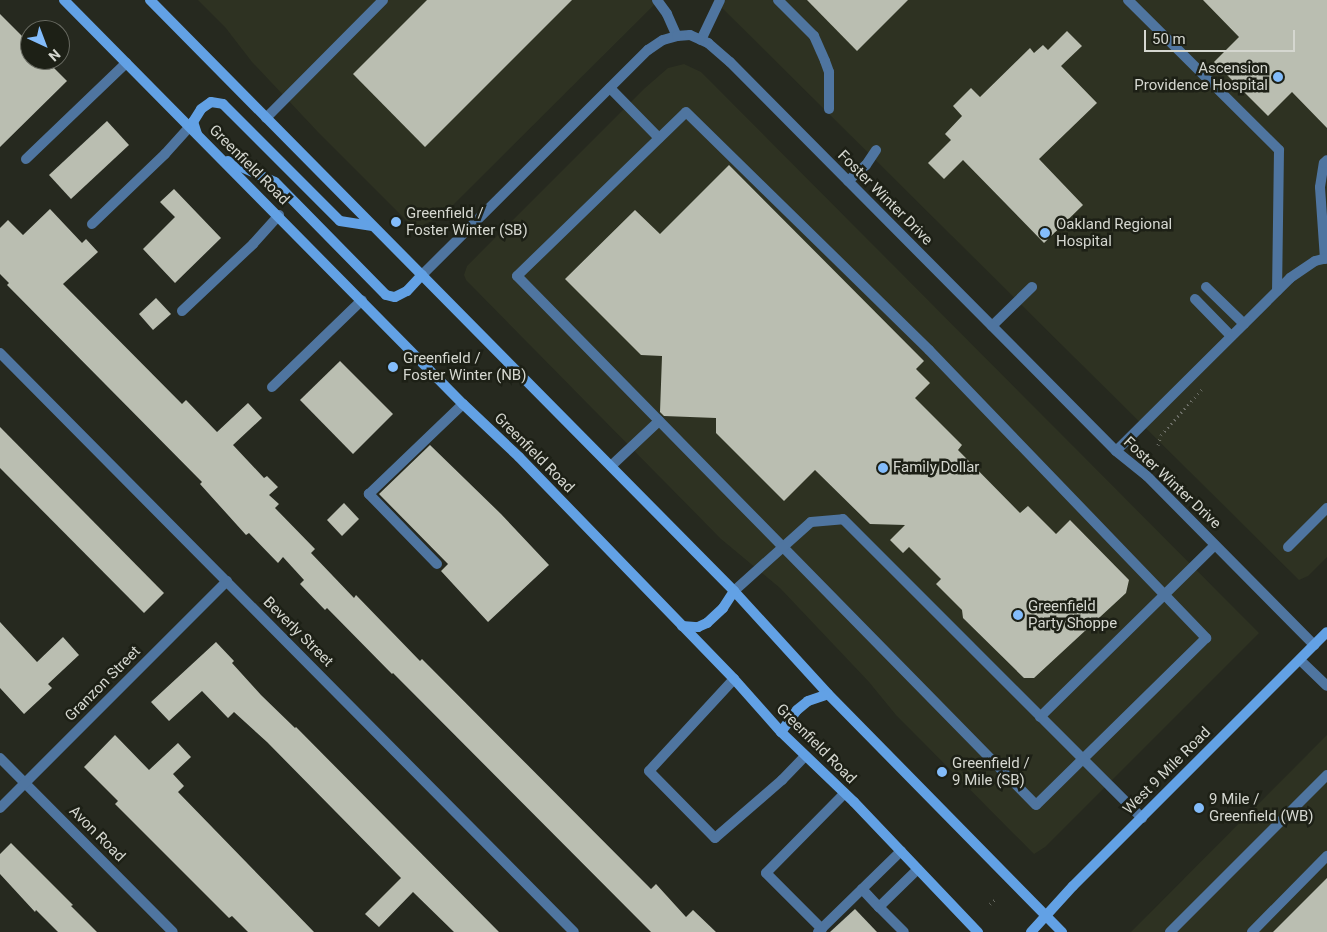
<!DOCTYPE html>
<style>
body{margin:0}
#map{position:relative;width:1327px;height:932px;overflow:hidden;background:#26291f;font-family:Roboto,sans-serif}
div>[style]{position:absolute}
.built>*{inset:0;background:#2e3222}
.building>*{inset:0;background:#babeb1}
.path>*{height:3px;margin-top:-1.5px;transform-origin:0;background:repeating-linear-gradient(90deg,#6c6e66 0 1px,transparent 0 5px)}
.lane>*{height:10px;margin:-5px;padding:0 5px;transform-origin:5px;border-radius:5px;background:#4f75a0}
.street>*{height:10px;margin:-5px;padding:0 5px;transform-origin:5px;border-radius:5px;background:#4f75a0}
.secondary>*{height:10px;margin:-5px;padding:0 5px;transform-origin:5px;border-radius:5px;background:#62a1e5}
.dots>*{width:14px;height:14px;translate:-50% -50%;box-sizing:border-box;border:2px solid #1d2016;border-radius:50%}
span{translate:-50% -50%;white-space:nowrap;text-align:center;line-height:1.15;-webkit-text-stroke:5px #1d2016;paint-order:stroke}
.poi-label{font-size:15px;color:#d5d7d0}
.right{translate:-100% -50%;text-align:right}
.left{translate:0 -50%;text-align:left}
.street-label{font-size:15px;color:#d5d7d0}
.north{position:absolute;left:20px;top:20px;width:50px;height:50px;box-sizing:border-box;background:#1d2016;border:1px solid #676960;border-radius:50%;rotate:137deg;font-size:14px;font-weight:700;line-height:20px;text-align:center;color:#d5d7d0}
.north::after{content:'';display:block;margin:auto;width:18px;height:22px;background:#83bcfb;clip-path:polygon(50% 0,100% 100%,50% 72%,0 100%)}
.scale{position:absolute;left:1144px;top:30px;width:151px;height:22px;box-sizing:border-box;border:2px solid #d5d7d0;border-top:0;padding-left:6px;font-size:15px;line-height:18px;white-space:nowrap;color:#d5d7d0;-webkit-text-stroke:4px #1d2016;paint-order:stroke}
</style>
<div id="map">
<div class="built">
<div style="clip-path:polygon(198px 0,659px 0,447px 211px,430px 222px,414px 228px,317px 131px,252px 62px,225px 27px)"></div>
<div style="clip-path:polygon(714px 0,1327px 0,1327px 557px,1308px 576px,1299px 580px)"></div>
<div style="clip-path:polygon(684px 64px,701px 72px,1259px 633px,1045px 847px,1034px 854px,896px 715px,869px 682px,780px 588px,721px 539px,466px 280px,464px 275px,467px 266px,645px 88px,668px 68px)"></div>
<div style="clip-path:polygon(1327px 735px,1327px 932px,1131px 932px)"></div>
</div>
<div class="building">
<div style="clip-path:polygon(427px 0,572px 0,425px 147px,353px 74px)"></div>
<div style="clip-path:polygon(807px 0,908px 0,857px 51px)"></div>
<div style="clip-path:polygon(1203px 0,1327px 0,1327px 128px,1292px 92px,1268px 116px,1214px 62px,1239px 37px)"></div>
<div style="clip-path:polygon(0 14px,30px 44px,30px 60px,46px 60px,67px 81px,0 147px)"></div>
<div style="clip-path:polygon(1067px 31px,1082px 46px,1061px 66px,1097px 103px,1039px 159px,1083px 205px,1044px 243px,963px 160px,944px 179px,928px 163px,951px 140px,945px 134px,962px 116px,953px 106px,971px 88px,980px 97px,1030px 48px,1034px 53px,1043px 45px,1048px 50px)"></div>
<div style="clip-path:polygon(107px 121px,129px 145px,71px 199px,49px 175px)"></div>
<div style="clip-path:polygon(729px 165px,924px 361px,916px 369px,930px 383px,915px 398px,962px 445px,958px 450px,1020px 513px,1028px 506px,1056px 534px,1070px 520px,1129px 580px,1126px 593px,1034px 678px,1024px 678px,963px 618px,962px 610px,936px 584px,941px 579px,909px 547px,903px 553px,890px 540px,905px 525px,870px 524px,815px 470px,784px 501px,716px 433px,716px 418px,664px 416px,660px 412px,662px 356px,641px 355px,565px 279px,635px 210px,660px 234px)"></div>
<div style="clip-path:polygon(174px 189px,221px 238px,175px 283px,143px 249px,175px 217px,160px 202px)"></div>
<div style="clip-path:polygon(50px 209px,82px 243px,86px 239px,98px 252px,63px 284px,182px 404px,186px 400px,217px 432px,248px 403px,262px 418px,233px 445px,264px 478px,267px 476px,278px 487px,269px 495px,279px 504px,275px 508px,315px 549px,311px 553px,354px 598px,356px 595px,420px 661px,422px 659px,651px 889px,656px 884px,686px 917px,693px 910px,716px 932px,651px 932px,393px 673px,392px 674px,327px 608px,325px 610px,300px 584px,304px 580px,283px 557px,278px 563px,249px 533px,246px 535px,200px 484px,202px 482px,7px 285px,9px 283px,0 274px,0 228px,8px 220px,23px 235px)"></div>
<div style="clip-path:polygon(156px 298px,171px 314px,153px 330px,139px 314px)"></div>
<div style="clip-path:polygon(340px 361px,393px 414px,353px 454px,300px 400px)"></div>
<div style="clip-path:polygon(0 427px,164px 593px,144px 613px,0 468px)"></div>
<div style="clip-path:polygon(430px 445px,501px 514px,549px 565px,488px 622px,441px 571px,448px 564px,379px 494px)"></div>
<div style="clip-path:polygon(344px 503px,359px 519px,342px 536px,327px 520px)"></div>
<div style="clip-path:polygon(0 622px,37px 662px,63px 637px,79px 655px,48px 684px,52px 688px,24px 714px,0 688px)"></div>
<div style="clip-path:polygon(216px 642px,234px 661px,232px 663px,261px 695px,295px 728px,296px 727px,499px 932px,454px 932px,413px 892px,379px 927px,365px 914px,401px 878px,267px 742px,234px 712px,228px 718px,202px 691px,169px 721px,151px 702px)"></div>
<div style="clip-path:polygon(115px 735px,149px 770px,178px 743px,191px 757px,173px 774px,184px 786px,178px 792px,314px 932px,248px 932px,232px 916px,229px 918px,115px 804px,118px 801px,84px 767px)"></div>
<div style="clip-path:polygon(11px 843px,73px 905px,71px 906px,97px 932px,58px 932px,36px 910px,35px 912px,0 874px,0 854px)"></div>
<div style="clip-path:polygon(1327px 878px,1327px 932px,1273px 932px)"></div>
<div style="clip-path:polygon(855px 909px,877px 932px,830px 932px)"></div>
</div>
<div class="path">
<div style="left:1158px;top:445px;width:10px;rotate:-73deg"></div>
<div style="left:1161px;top:435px;width:64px;rotate:-48.1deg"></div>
<div style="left:990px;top:904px;width:8px;rotate:-40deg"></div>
</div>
<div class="lane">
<div style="left:657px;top:0;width:17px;rotate:54deg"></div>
<div style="left:667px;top:14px;width:24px;rotate:66deg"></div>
<div style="left:778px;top:0;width:51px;rotate:45deg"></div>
<div style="left:814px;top:36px;width:27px;rotate:66deg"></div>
<div style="left:825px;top:61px;width:12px;rotate:70deg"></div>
<div style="left:829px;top:72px;width:37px;rotate:90deg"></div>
<div style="left:1128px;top:0;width:213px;rotate:44.8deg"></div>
<div style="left:1279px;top:150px;width:141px;rotate:90.8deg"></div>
<div style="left:701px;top:40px;width:44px;rotate:-64.6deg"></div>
<div style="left:610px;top:88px;width:70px;rotate:45.6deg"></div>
<div style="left:686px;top:112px;width:340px;rotate:44.4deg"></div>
<div style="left:929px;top:350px;width:400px;rotate:46.1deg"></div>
<div style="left:1206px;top:638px;width:238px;rotate:135.5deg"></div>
<div style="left:1036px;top:805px;width:741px;rotate:-134.45deg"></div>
<div style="left:517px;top:276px;width:235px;rotate:-44.1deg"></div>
<div style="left:266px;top:118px;width:166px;rotate:-45.2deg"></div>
<div style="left:26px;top:159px;width:139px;rotate:-43.8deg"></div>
<div style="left:848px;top:181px;width:24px;rotate:-42deg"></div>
<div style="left:866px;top:165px;width:18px;rotate:-56deg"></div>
<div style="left:92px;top:224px;width:101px;rotate:-43.8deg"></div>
<div style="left:165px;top:154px;width:36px;rotate:-48deg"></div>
<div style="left:1325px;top:259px;width:72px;rotate:-94deg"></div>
<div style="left:1320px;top:187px;width:24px;rotate:-81deg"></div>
<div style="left:1324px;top:163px;width:4px;rotate:-45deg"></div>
<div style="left:1206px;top:287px;width:53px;rotate:44.2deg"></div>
<div style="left:1195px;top:299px;width:52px;rotate:45.8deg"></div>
<div style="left:182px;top:311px;width:98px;rotate:-43.3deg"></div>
<div style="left:253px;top:244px;width:39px;rotate:-48deg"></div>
<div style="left:992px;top:326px;width:56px;rotate:-44.3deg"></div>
<div style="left:272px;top:387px;width:125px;rotate:-44deg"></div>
<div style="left:1116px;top:451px;width:245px;rotate:-44.8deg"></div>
<div style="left:1290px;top:278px;width:30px;rotate:-34deg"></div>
<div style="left:1315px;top:261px;width:12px;rotate:-14deg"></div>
<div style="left:611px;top:466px;width:66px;rotate:-43.2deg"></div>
<div style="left:1288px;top:547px;width:55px;rotate:-45deg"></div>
<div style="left:437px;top:564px;width:98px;rotate:-134.2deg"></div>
<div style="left:369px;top:494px;width:130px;rotate:-43.8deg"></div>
<div style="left:734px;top:591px;width:103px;rotate:-41.9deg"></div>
<div style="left:811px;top:522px;width:32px;rotate:-5deg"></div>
<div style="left:843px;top:519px;width:423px;rotate:45deg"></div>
<div style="left:1300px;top:660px;width:37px;rotate:44deg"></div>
<div style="left:734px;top:679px;width:125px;rotate:132.7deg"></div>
<div style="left:649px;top:771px;width:94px;rotate:45.4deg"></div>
<div style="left:715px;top:838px;width:89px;rotate:-40.9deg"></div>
<div style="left:782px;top:780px;width:33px;rotate:-46deg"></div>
<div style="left:1040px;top:717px;width:245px;rotate:-44.5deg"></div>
<div style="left:862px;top:889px;width:25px;rotate:47deg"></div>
<div style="left:879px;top:907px;width:54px;rotate:-44.3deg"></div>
<div style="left:879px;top:907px;width:35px;rotate:45deg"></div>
<div style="left:822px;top:929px;width:79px;rotate:-135deg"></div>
<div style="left:766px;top:873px;width:112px;rotate:-45.4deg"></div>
<div style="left:818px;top:932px;width:116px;rotate:-44.3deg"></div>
<div style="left:1170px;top:932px;width:222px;rotate:-45deg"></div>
<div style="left:1252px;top:932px;width:107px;rotate:-45.4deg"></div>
</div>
<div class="street">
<div style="left:422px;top:275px;width:319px;rotate:-44.9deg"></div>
<div style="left:648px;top:50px;width:18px;rotate:-34deg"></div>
<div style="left:663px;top:40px;width:15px;rotate:-16deg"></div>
<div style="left:677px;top:36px;width:13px;rotate:-4deg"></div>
<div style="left:690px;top:35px;width:20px;rotate:24deg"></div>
<div style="left:708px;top:43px;width:29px;rotate:41deg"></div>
<div style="left:730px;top:62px;width:548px;rotate:45.22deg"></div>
<div style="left:1116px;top:451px;width:40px;rotate:39deg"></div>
<div style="left:1147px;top:476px;width:238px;rotate:45.3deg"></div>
<div style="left:0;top:353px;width:815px;rotate:45.25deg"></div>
<div style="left:0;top:758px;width:245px;rotate:45.2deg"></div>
<div style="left:0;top:808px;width:321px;rotate:-45deg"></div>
</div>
<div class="secondary">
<div style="left:64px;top:0;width:568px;rotate:45.36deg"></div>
<div style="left:463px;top:404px;width:77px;rotate:43.4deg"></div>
<div style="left:519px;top:457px;width:309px;rotate:45.9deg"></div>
<div style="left:734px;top:679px;width:71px;rotate:48.4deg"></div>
<div style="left:781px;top:732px;width:101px;rotate:43.8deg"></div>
<div style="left:854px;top:802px;width:180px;rotate:46.4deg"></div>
<div style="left:150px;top:0;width:831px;rotate:45.34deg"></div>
<div style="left:734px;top:591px;width:139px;rotate:47.6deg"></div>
<div style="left:828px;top:694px;width:334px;rotate:45.5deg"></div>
<div style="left:197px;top:134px;width:13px;rotate:-108deg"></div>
<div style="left:193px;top:122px;width:15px;rotate:-58deg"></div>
<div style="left:201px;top:109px;width:12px;rotate:-35deg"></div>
<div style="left:211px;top:102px;width:12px;rotate:9deg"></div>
<div style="left:223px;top:104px;width:165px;rotate:45deg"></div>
<div style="left:340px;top:221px;width:33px;rotate:9deg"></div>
<div style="left:228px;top:161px;width:51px;rotate:24.1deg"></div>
<div style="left:275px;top:182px;width:158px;rotate:45.5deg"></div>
<div style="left:386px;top:295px;width:9px;rotate:13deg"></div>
<div style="left:395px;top:297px;width:13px;rotate:-27deg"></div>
<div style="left:407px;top:291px;width:22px;rotate:-47deg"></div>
<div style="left:682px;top:626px;width:16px;rotate:4deg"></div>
<div style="left:698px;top:627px;width:10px;rotate:-24deg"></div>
<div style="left:707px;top:623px;width:22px;rotate:-43deg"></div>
<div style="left:723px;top:608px;width:20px;rotate:-57deg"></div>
<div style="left:781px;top:732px;width:27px;rotate:-54deg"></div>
<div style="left:797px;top:710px;width:14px;rotate:-39deg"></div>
<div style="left:808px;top:701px;width:21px;rotate:-19deg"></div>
<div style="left:1031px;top:932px;width:62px;rotate:-47.6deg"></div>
<div style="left:1073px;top:886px;width:359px;rotate:-45deg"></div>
</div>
<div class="dots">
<div style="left:1278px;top:77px;background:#83bcfb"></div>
<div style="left:396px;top:222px;background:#83bcfb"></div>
<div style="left:1045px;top:233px;background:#83bcfb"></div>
<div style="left:393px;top:367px;background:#83bcfb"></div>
<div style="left:883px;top:468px;background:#83bcfb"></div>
<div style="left:1018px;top:615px;background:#83bcfb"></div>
<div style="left:942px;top:772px;background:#83bcfb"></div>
<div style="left:1199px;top:808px;background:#83bcfb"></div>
</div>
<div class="poi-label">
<span class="right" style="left:1268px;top:77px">Ascension<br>Providence Hospital</span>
<span class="left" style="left:406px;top:222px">Greenfield /<br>Foster Winter (SB)</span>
<span class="left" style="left:1056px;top:233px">Oakland Regional<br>Hospital</span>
<span class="left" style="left:403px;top:367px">Greenfield /<br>Foster Winter (NB)</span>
<span class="left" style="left:893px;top:468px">Family Dollar</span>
<span class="left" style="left:1028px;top:615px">Greenfield<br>Party Shoppe</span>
<span class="left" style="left:952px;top:772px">Greenfield /<br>9 Mile (SB)</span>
<span class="left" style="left:1209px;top:808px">9 Mile /<br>Greenfield (WB)</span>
</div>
<div class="street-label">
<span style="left:249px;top:165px;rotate:45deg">Greenfield Road</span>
<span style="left:885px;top:198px;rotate:45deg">Foster Winter Drive</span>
<span style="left:534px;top:453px;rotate:45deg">Greenfield Road</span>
<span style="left:1172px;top:483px;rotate:43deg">Foster Winter Drive</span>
<span style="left:298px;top:632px;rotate:45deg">Beverly Street</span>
<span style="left:103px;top:684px;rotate:-45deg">Granzon Street</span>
<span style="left:816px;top:744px;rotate:45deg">Greenfield Road</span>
<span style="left:1167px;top:771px;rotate:-45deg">West 9 Mile Road</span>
<span style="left:97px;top:834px;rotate:45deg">Avon Road</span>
</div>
<div class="north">N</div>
<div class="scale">50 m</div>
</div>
